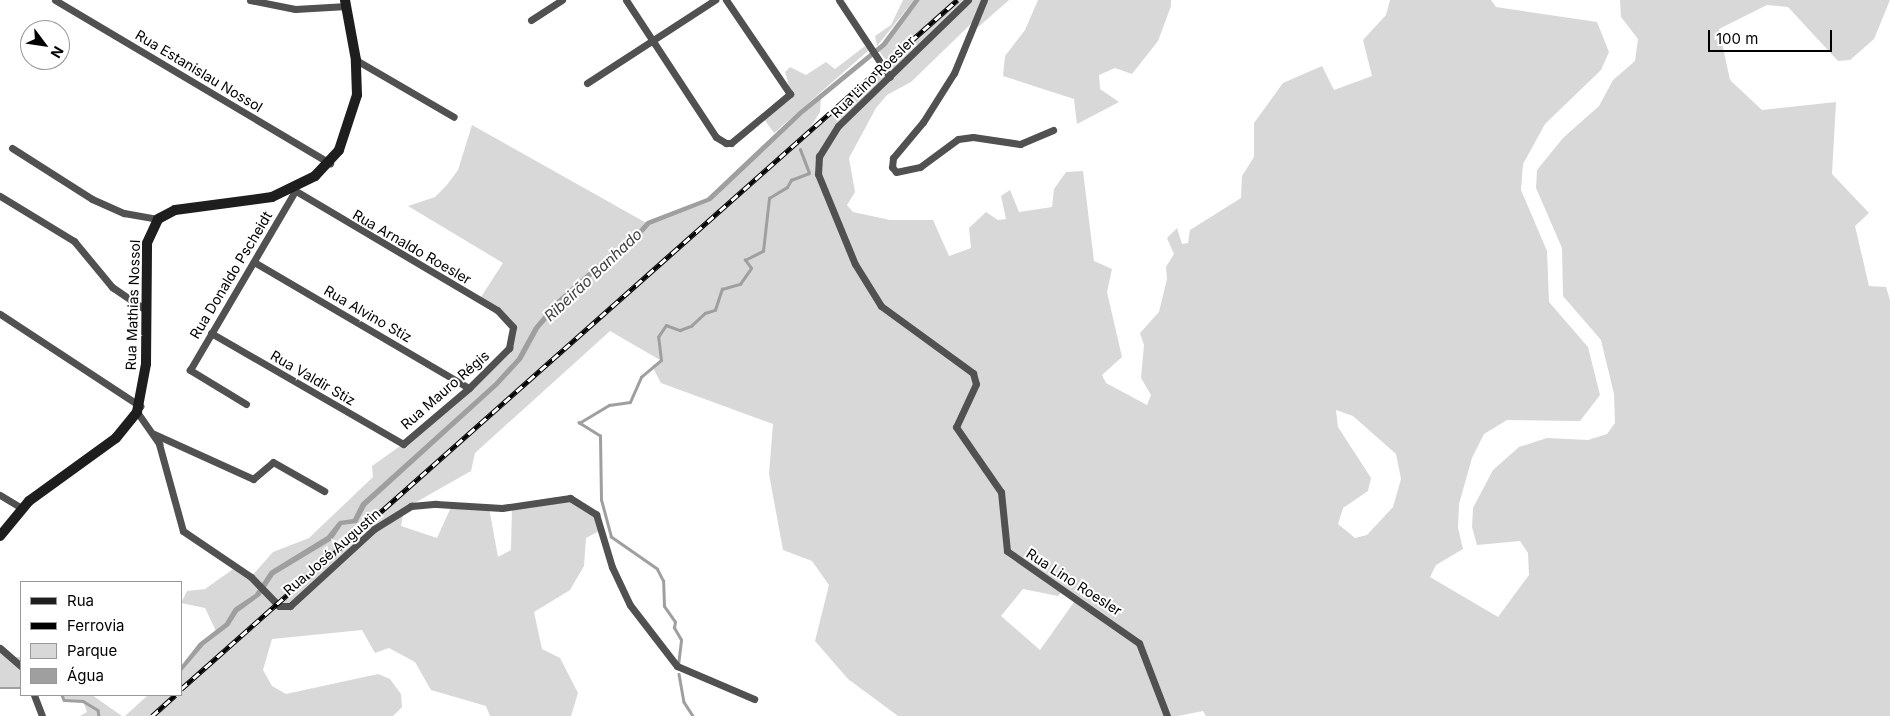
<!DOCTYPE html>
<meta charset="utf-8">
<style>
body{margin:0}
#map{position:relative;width:1890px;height:716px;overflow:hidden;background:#fff;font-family:Inter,sans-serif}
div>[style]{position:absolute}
.green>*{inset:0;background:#d8d8d8}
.water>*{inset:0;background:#9f9f9f}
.stream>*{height:2.5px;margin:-1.25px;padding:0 1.25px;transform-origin:1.25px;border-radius:1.25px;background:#9f9f9f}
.street>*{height:7px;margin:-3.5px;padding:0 3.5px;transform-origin:3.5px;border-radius:3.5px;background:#515151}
.secondary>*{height:10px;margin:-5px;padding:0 5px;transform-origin:5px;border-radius:5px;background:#1e1e1e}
.rail>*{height:4.5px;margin-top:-2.25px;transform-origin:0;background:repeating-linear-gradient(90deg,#fff 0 8px,#000 0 16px);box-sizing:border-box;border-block:1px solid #000}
span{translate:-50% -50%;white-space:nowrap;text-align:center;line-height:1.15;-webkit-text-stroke:4px #fff;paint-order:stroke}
.street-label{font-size:14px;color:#000}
.water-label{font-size:15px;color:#404040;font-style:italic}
.legend{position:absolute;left:20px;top:581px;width:162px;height:115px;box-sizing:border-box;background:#fff;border:1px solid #999;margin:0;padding:6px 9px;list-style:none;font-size:15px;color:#000}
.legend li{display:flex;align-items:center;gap:10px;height:25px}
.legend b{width:25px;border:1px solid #999}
.north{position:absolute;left:20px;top:20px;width:50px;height:50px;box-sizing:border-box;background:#fff;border:1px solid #999;border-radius:50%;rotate:121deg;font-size:14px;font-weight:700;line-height:20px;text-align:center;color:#000}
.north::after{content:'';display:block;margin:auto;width:18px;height:22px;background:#000;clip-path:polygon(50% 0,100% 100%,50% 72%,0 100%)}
.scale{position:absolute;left:1708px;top:30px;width:124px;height:22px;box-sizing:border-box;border:2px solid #000;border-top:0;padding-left:6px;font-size:15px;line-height:18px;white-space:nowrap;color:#000;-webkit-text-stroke:4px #fff;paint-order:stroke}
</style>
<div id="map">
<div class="green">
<div style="clip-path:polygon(903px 0,914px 0,877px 46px,875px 36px,891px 25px)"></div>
<div style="clip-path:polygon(evenodd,920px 0,1009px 0,968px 36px,975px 20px,911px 82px,887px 95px,876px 108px,849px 158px,855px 192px,847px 205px,853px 212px,890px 220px,933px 220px,949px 256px,971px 248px,969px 228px,986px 212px,998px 220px,1006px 219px,1001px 196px,1010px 190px,1019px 212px,1052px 207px,1054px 189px,1066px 172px,1083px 171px,1094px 261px,1112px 269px,1107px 292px,1122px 357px,1102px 375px,1106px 383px,1147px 405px,1151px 395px,1141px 378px,1144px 345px,1140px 333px,1159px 312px,1167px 279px,1166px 267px,1174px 254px,1167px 238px,1177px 228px,1182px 244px,1188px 243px,1190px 230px,1241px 198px,1242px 176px,1254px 157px,1254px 123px,1283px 83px,1322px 66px,1334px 90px,1372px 76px,1363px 40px,1386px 15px,1390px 0,1491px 0,1496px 7px,1597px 22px,1609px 52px,1601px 70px,1545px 124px,1523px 164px,1521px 190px,1547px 251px,1549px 302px,1588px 347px,1600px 395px,1580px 421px,1507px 420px,1484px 434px,1472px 458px,1459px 504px,1458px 528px,1463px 549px,1436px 565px,1430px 577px,1498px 617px,1529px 575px,1528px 553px,1520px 541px,1477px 545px,1472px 527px,1473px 508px,1493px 470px,1519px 447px,1547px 438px,1588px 440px,1607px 434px,1615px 423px,1614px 394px,1601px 340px,1563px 296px,1562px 248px,1536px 188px,1537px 170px,1563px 138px,1599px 106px,1613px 80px,1635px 61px,1638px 39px,1621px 17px,1620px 0,1890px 0,1874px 39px,1850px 60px,1838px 61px,1788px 7px,1767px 5px,1719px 29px,1730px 80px,1762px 110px,1836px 102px,1832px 174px,1869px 213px,1855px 226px,1869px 286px,1886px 287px,1890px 300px,1890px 716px,1206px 716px,1203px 711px,1178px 716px,898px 716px,848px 679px,815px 641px,829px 585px,812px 561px,783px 550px,769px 474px,773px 424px,661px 383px,652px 366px,660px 360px,610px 331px,475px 453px,471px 471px,404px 509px,401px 526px,437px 538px,452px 505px,489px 508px,498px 557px,511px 550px,512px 507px,556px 497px,588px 506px,601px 530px,586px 538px,584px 566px,570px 590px,534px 612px,542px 649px,560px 658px,578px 693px,571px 716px,490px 716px,486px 706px,431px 690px,415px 662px,389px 648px,375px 653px,362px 630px,272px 639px,263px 670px,272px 686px,286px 694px,378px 674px,390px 679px,401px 694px,402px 707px,393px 716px,125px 716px,148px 695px,181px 695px,181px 669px,216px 631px,205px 608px,181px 603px,187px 591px,205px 589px,236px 567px,251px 577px,273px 552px,309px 538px,373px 477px,372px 466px,403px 444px,504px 355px,513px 327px,479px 300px,503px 263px,408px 206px,435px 197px,446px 186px,458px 170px,472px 125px,650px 225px,711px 201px,728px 181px,821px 98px,820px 112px,803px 139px,936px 19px,886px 60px,879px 51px,920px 0,1336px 410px,1353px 416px,1396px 454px,1401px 479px,1393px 507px,1367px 535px,1355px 538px,1338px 524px,1343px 508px,1368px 491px,1371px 478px,1338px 427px,1336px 410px,920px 0,1023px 589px,1058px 596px,1064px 589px,1077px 598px,1040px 650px,1001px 616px,1023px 589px)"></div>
<div style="clip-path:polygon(1038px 0,1171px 0,1171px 6px,1158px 41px,1132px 74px,1115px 68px,1099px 75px,1100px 89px,1119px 102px,1077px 124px,1074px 99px,1003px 76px,1005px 56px,1025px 30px)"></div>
<div style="clip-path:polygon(865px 46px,869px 50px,774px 133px,764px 119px,792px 96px,785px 72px,790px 67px,806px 75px,826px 62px,835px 69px)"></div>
<div style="clip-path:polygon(0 648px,15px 657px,21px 657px,21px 688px,0 688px)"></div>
<div style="clip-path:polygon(62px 695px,92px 695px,122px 716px,80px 716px,87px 712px,83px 701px,64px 700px)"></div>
</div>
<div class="water">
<div style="clip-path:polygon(914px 0,920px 0,886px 46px,803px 114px,711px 201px,650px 225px,630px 247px,614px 256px,560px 305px,539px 329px,522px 360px,498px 386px,366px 506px,357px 523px,342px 525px,332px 540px,274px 575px,260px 596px,238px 612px,229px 626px,204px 645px,181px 672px,181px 666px,199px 643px,225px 623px,234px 608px,255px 594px,270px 571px,327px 536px,339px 521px,353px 519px,361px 503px,494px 383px,517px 358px,534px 327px,555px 302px,610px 253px,626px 244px,647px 221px,707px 198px,799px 111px,882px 43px)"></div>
</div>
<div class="stream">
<div style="left:678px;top:665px;width:25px;rotate:-83deg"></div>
<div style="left:681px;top:640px;width:14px;rotate:-120deg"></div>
<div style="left:674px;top:628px;width:6px;rotate:-81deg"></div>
<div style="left:675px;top:622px;width:19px;rotate:-125deg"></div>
<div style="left:664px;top:606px;width:25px;rotate:-92deg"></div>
<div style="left:663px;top:581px;width:13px;rotate:-117deg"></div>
<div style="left:657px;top:569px;width:56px;rotate:-145.2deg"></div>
<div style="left:611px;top:537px;width:38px;rotate:-105deg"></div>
<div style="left:601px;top:500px;width:64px;rotate:-90.9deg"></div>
<div style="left:600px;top:436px;width:25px;rotate:-148deg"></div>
<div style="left:579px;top:423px;width:35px;rotate:-31deg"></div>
<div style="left:609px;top:405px;width:21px;rotate:-8deg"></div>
<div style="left:630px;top:402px;width:27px;rotate:-66deg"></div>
<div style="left:641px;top:377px;width:26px;rotate:-40deg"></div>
<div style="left:661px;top:360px;width:23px;rotate:-97deg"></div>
<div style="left:658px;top:337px;width:14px;rotate:-56deg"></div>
<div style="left:666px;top:325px;width:15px;rotate:20deg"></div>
<div style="left:680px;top:330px;width:12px;rotate:-20deg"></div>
<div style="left:691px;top:326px;width:19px;rotate:-43deg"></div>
<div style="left:705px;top:313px;width:10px;rotate:-17deg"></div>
<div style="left:715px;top:310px;width:22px;rotate:-72deg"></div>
<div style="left:722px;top:289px;width:19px;rotate:-16deg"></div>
<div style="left:740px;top:284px;width:19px;rotate:-55deg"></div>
<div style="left:751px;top:268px;width:10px;rotate:-127deg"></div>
<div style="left:745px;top:260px;width:20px;rotate:-27deg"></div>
<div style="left:763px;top:251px;width:53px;rotate:-83.5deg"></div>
<div style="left:769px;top:198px;width:21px;rotate:-31deg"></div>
<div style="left:787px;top:187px;width:8px;rotate:-60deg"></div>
<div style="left:791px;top:180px;width:19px;rotate:-21deg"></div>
<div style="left:809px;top:173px;width:25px;rotate:-111deg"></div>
<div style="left:679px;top:674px;width:28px;rotate:80deg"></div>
<div style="left:684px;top:702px;width:17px;rotate:57deg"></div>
<div style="left:0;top:688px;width:21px"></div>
<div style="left:62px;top:695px;width:5px;rotate:68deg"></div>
<div style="left:64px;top:700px;width:19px;rotate:3deg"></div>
<div style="left:83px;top:701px;width:17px;rotate:31deg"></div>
<div style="left:98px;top:710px;width:6px;rotate:81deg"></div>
</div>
<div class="street">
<div style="left:55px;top:0;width:320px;rotate:30.7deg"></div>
<div style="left:250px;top:0;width:46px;rotate:11.3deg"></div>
<div style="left:295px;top:9px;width:52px;rotate:-3.3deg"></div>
<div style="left:626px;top:0;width:164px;rotate:56.7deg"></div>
<div style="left:716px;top:137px;width:12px;rotate:31deg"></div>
<div style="left:726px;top:143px;width:5px"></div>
<div style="left:731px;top:143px;width:77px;rotate:-39.7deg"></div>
<div style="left:790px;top:94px;width:114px;rotate:-124.2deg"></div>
<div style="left:839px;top:0;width:92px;rotate:56.5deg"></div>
<div style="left:968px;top:0;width:181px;rotate:135.9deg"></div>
<div style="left:838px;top:126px;width:36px;rotate:122deg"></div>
<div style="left:819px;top:156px;width:18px;rotate:93deg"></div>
<div style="left:818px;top:174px;width:97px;rotate:67.7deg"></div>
<div style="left:855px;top:264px;width:49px;rotate:58.2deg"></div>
<div style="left:881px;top:306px;width:114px;rotate:36.1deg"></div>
<div style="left:973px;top:373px;width:11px;rotate:75deg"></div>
<div style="left:976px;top:384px;width:47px;rotate:114.9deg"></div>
<div style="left:956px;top:427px;width:79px;rotate:55.3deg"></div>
<div style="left:1001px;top:492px;width:59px;rotate:84.2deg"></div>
<div style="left:1007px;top:551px;width:161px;rotate:34.9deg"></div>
<div style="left:1139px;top:643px;width:78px;rotate:69deg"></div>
<div style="left:984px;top:0;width:79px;rotate:112.3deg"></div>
<div style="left:954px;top:73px;width:58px;rotate:122.3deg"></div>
<div style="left:923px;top:122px;width:47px;rotate:129.8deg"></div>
<div style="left:893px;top:158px;width:9px;rotate:96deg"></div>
<div style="left:892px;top:167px;width:6px;rotate:51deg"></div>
<div style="left:896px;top:172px;width:25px;rotate:-12deg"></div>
<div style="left:920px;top:167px;width:47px;rotate:-36.4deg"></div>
<div style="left:958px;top:139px;width:15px;rotate:-8deg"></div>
<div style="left:973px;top:137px;width:48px;rotate:8.5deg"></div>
<div style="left:1020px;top:144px;width:36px;rotate:-23deg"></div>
<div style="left:531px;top:20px;width:37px;rotate:-33deg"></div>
<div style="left:356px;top:60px;width:113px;rotate:30.2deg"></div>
<div style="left:587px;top:83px;width:153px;rotate:-33deg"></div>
<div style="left:12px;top:148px;width:95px;rotate:32.5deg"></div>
<div style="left:92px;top:199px;width:35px;rotate:24deg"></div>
<div style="left:124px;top:213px;width:35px;rotate:10deg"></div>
<div style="left:0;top:196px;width:87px;rotate:31.3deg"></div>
<div style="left:74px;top:241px;width:60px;rotate:50.4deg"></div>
<div style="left:112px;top:287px;width:42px;rotate:34.4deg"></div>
<div style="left:254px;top:262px;width:249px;rotate:30.4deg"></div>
<div style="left:0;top:314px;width:168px;rotate:33.3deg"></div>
<div style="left:211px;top:333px;width:222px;rotate:30deg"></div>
<div style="left:403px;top:444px;width:87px;rotate:-40.3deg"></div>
<div style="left:469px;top:388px;width:57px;rotate:-45deg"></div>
<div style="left:509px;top:348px;width:21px;rotate:-79deg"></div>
<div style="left:513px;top:327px;width:23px;rotate:-133deg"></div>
<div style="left:497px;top:310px;width:238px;rotate:-149.4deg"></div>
<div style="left:246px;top:404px;width:66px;rotate:-148.7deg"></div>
<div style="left:190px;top:370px;width:205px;rotate:-59.6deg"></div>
<div style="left:137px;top:412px;width:39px;rotate:55deg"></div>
<div style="left:159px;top:444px;width:90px;rotate:74.6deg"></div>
<div style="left:183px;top:531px;width:82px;rotate:34.1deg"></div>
<div style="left:251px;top:577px;width:40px;rotate:46deg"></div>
<div style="left:279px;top:606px;width:11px"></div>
<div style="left:290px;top:606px;width:114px;rotate:-42.5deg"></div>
<div style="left:374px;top:529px;width:44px;rotate:-31.9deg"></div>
<div style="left:411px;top:506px;width:25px;rotate:-5deg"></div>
<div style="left:436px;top:504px;width:66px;rotate:3.5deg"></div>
<div style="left:502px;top:508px;width:69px;rotate:-8.4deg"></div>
<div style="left:570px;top:498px;width:31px;rotate:32deg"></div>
<div style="left:596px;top:514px;width:55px;rotate:73.2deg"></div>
<div style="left:612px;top:567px;width:42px;rotate:64.7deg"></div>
<div style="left:630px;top:605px;width:77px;rotate:52.4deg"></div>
<div style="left:677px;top:666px;width:84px;rotate:23.2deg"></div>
<div style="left:154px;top:434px;width:109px;rotate:24.4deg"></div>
<div style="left:253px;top:479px;width:26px;rotate:-40deg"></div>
<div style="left:273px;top:462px;width:59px;rotate:29.6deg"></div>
<div style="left:0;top:495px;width:26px;rotate:31deg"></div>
<div style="left:0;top:648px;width:28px;rotate:41deg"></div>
<div style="left:34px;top:695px;width:22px;rotate:69deg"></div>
</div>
<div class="secondary">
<div style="left:0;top:536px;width:45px;rotate:-50.4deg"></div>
<div style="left:29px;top:501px;width:107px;rotate:-35.9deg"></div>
<div style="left:116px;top:438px;width:33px;rotate:-51deg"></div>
<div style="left:137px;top:412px;width:49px;rotate:-79.4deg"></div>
<div style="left:146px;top:364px;width:121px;rotate:-89.5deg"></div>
<div style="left:147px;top:243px;width:26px;rotate:-65deg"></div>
<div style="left:158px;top:219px;width:19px;rotate:-28deg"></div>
<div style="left:175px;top:210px;width:98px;rotate:-7.6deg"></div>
<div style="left:272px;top:197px;width:48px;rotate:-26deg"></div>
<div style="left:315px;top:176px;width:35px;rotate:-47deg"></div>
<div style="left:339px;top:150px;width:58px;rotate:-71.9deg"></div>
<div style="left:357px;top:95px;width:35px;rotate:-92deg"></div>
<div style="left:356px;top:60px;width:61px;rotate:-100.4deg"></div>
</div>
<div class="rail">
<div style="left:181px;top:689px;width:1038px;rotate:-41.6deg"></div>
<div style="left:152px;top:716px;width:31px;rotate:-42deg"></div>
</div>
<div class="street-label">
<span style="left:199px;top:71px;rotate:31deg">Rua Estanislau Nossol</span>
<span style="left:873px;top:77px;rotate:-44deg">Rua Lino Roesler</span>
<span style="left:412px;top:247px;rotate:30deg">Rua Arnaldo Roesler</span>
<span style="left:231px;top:275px;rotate:-59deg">Rua Donaldo Pscheidt</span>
<span style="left:133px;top:305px;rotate:-88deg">Rua Mathias Nossol</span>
<span style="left:368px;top:314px;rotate:30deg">Rua Alvino Stiz</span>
<span style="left:313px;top:378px;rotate:30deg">Rua Valdir Stiz</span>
<span style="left:445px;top:390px;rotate:-41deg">Rua Mauro Régis</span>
<span style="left:332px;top:552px;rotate:-41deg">Rua José Augustin</span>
<span style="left:1074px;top:582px;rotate:33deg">Rua Lino Roesler</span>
</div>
<div class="water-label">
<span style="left:593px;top:275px;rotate:-43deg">Ribeirão Banhado</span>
</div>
<ul class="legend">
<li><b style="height:6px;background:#1e1e1e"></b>Rua</li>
<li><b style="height:6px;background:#000"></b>Ferrovia</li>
<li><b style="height:14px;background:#d8d8d8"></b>Parque</li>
<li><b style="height:14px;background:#9f9f9f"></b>Água</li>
</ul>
<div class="north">N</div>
<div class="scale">100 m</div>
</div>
